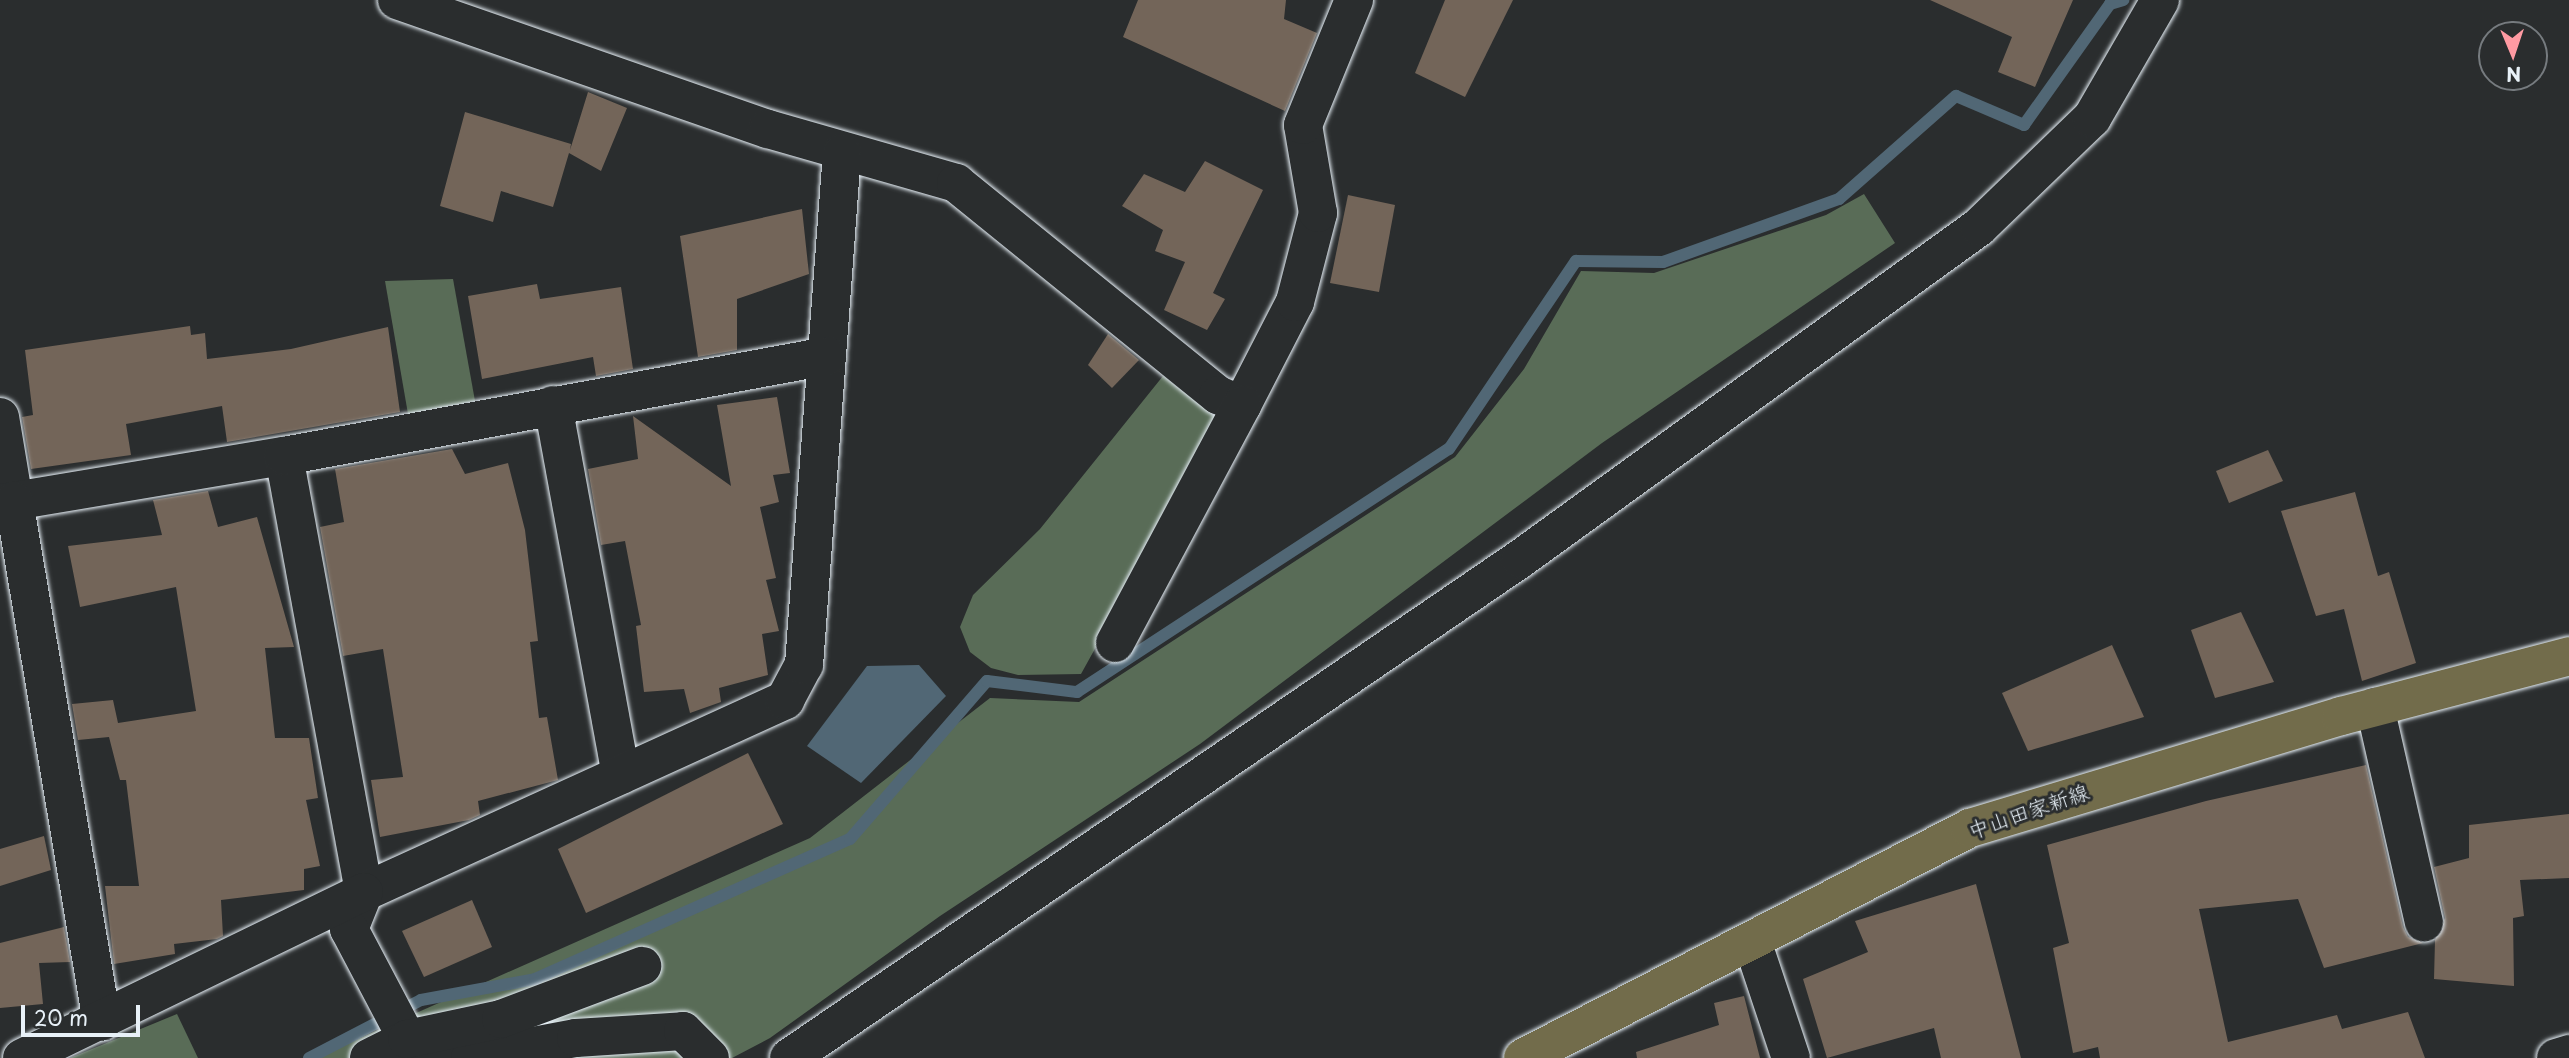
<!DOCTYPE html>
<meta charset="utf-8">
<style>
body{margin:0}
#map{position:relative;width:2569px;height:1058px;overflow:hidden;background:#2a2d2e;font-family:"Playpen Sans","Klee One",sans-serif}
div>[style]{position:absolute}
.green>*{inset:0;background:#596c57}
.water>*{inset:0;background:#516775}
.stream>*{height:12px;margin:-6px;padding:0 6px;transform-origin:6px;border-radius:6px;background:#516775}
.building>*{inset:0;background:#736559}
.roads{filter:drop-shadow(0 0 2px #e8f1f8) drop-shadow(0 0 2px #e8f1f8)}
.minor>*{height:38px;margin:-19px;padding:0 19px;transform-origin:19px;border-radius:19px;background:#2a2d2e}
.major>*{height:38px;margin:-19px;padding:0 19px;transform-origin:19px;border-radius:19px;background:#726c4b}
span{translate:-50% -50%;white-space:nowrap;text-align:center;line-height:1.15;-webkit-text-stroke:6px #2a2d2e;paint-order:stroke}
.street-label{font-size:21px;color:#e8f1f8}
.north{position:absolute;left:2478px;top:21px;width:70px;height:70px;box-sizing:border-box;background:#2a2d2e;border:2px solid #767b7f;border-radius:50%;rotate:178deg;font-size:19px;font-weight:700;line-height:28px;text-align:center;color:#e8f1f8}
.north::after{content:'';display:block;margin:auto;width:24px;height:32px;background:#ff9aa2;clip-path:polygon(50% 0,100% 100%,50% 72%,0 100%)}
.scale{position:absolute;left:21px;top:1005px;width:119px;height:32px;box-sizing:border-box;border:4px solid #e8f1f8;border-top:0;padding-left:9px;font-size:21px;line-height:24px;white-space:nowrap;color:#e8f1f8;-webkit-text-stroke:5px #2a2d2e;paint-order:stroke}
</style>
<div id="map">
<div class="green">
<div style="clip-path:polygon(1864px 194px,1895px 243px,1602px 443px,1200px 744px,940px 916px,770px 1038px,732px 1058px,315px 1058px,810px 838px,990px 698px,1079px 702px,1455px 457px,1524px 369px,1581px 271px,1654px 273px,1826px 215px)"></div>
<div style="clip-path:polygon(453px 279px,475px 401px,408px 414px,385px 281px)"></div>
<div style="clip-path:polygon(1163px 376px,1221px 421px,1081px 674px,1018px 675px,991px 668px,970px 652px,960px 627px,973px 595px,1040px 529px)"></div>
<div style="clip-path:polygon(177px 1014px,198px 1058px,70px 1058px)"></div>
</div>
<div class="water">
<div style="clip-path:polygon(919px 665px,946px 696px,861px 783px,807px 746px,867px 666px)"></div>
</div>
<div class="stream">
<div style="left:309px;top:1058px;width:126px;rotate:-27.4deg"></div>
<div style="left:421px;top:1000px;width:116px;rotate:-10.4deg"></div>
<div style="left:535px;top:979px;width:345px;rotate:-24deg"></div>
<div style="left:850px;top:839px;width:209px;rotate:-49.1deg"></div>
<div style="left:987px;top:681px;width:91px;rotate:7deg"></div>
<div style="left:1077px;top:692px;width:444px;rotate:-33.2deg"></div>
<div style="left:1449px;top:449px;width:227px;rotate:-56deg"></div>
<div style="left:1576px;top:261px;width:87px;rotate:0.7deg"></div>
<div style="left:1663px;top:262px;width:187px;rotate:-19.7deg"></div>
<div style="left:1839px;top:199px;width:156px;rotate:-41.4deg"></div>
<div style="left:1956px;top:96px;width:74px;rotate:23.1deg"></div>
<div style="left:2024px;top:125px;width:148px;rotate:-54.6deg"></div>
<div style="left:2110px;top:4px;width:14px;rotate:-17deg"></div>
</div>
<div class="building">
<div style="clip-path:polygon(1138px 0,1286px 0,1284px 19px,1317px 33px,1285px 111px,1123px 37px)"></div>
<div style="clip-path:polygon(1445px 0,1513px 0,1465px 97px,1415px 73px)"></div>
<div style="clip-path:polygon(1930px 0,2073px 0,2035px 87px,1998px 72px,2012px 37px)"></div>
<div style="clip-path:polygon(588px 92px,627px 108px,601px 171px,569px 153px,553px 207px,501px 191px,493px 222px,440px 206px,465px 112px,571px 144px,570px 150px)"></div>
<div style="clip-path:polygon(1205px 161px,1263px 190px,1213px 293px,1225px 299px,1207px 330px,1164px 310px,1185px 262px,1155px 251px,1163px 230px,1122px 206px,1144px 174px,1185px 192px)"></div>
<div style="clip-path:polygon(1348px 195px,1395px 205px,1379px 292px,1330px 283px)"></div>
<div style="clip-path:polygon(802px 209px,809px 274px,737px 299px,737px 350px,698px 357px,680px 236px)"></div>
<div style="clip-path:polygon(537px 284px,540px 299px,621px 287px,633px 369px,596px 376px,593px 357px,482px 379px,468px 296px)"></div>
<div style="clip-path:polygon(190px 326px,191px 335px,205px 333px,207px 359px,291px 349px,388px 327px,400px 412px,227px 442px,222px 406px,126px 424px,131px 455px,31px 469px,22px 417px,33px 415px,25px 350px)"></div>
<div style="clip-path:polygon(1108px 334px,1139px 360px,1112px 388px,1088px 365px)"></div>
<div style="clip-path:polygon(777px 397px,790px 473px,773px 475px,779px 502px,760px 507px,776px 578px,766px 580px,779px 631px,762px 634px,768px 675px,719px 688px,721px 702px,690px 713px,684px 689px,644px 692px,636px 626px,641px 625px,625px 541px,601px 545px,588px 469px,638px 459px,633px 416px,731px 486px,717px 405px)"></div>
<div style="clip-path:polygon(452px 449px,465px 474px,508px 463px,525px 530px,538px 641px,530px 642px,539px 718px,547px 717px,558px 780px,478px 801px,480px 815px,469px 820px,380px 837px,371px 780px,403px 777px,383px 649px,343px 656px,320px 527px,344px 522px,335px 469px)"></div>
<div style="clip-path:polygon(2268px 450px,2283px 481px,2229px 503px,2216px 471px)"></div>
<div style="clip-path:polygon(208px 491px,218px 527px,257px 517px,294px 647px,265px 648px,275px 738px,309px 738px,318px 798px,306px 800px,320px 866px,304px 869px,304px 890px,221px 900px,223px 936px,217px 939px,174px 944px,175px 954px,114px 964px,105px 886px,139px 886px,126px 780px,120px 780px,109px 737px,78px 740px,72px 704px,113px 700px,118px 723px,196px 711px,176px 587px,80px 607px,68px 546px,162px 535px,153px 500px)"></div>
<div style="clip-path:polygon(2355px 492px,2378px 576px,2389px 572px,2416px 663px,2362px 681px,2344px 609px,2316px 616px,2281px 511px)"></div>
<div style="clip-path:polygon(2241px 612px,2274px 682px,2215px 698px,2191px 630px)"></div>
<div style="clip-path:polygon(2112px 645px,2144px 717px,2028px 751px,2002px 693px)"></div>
<div style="clip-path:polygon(748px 753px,783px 824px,586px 913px,558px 849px)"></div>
<div style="clip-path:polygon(2366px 765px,2403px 927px,2408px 937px,2423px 943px,2324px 968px,2298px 899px,2199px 909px,2228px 1042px,2337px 1015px,2342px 1029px,2408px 1012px,2425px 1058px,2100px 1058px,2098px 1047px,2073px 1053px,2053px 948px,2069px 943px,2047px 845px,2206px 801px)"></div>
<div style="clip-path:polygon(2569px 814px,2569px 878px,2520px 880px,2524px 916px,2513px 918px,2514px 986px,2434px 979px,2435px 940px,2445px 918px,2434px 867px,2469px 858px,2469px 825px)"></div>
<div style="clip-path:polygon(44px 836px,51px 870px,0 886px,0 849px)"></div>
<div style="clip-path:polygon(1976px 884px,2021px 1058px,1941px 1058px,1934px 1028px,1827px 1058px,1803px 979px,1868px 952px,1855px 921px)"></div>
<div style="clip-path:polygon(472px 900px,492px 947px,424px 977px,402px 931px)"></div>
<div style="clip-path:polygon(64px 927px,70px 962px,39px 963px,43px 1004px,0 1008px,0 943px)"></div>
<div style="clip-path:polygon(1744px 996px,1760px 1058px,1637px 1058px,1636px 1052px,1719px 1025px,1714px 1003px)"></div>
</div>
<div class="roads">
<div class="minor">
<div style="left:397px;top:0;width:393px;rotate:19.2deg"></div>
<div style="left:768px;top:129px;width:196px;rotate:16deg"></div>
<div style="left:956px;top:183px;width:337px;rotate:39deg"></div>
<div style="left:1218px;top:395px;width:26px;rotate:23deg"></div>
<div style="left:1242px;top:405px;width:116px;rotate:-62.8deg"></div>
<div style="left:1295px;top:302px;width:92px;rotate:-75.5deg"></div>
<div style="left:1318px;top:213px;width:89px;rotate:-99.7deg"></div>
<div style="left:1303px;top:125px;width:135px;rotate:-67.8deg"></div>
<div style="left:553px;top:405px;width:376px;rotate:79.6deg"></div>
<div style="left:0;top:417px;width:85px;rotate:80.5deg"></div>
<div style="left:14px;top:501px;width:274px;rotate:-9.5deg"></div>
<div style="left:284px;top:456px;width:443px;rotate:79.6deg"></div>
<div style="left:364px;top:892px;width:463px;rotate:-24.5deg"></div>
<div style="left:785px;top:700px;width:40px;rotate:-62deg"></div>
<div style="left:804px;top:665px;width:513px;rotate:-85.76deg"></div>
<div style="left:284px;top:456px;width:552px;rotate:-10.43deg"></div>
<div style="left:0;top:503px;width:14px;rotate:-8deg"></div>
<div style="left:14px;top:501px;width:528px;rotate:80.41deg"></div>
<div style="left:1115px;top:643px;width:270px;rotate:-61.9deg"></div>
<div style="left:2375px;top:707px;width:221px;rotate:77.2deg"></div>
<div style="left:364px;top:892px;width:40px;rotate:112deg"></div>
<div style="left:349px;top:929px;width:124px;rotate:62.2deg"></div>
<div style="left:407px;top:1039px;width:66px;rotate:16.8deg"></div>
<div style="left:470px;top:1058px;width:108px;rotate:-10.7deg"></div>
<div style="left:576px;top:1038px;width:107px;rotate:-3.7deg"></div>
<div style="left:683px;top:1031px;width:38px;rotate:45deg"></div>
<div style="left:1752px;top:941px;width:123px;rotate:71.6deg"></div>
<div style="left:22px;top:1058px;width:380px;rotate:-25.9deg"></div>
<div style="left:369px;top:1058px;width:42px;rotate:-26.6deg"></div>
<div style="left:407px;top:1039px;width:96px;rotate:-12deg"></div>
<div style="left:501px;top:1019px;width:151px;rotate:-20.6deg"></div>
<div style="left:789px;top:1058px;width:885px;rotate:-34.32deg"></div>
<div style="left:1520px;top:559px;width:566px;rotate:-35.88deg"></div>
<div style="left:1979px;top:227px;width:157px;rotate:-44deg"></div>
<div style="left:2092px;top:118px;width:136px;rotate:-60deg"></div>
<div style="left:2556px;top:1058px;width:14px;rotate:-17deg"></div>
</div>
<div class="major">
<div style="left:1523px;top:1058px;width:503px;rotate:-27.23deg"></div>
<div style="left:1970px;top:828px;width:388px;rotate:-16.8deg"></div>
<div style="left:2341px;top:716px;width:236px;rotate:-14.7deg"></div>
</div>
</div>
<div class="street-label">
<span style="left:2028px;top:810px;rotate:-19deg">中山田家新線</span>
</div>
<div class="north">N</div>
<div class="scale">20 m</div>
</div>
